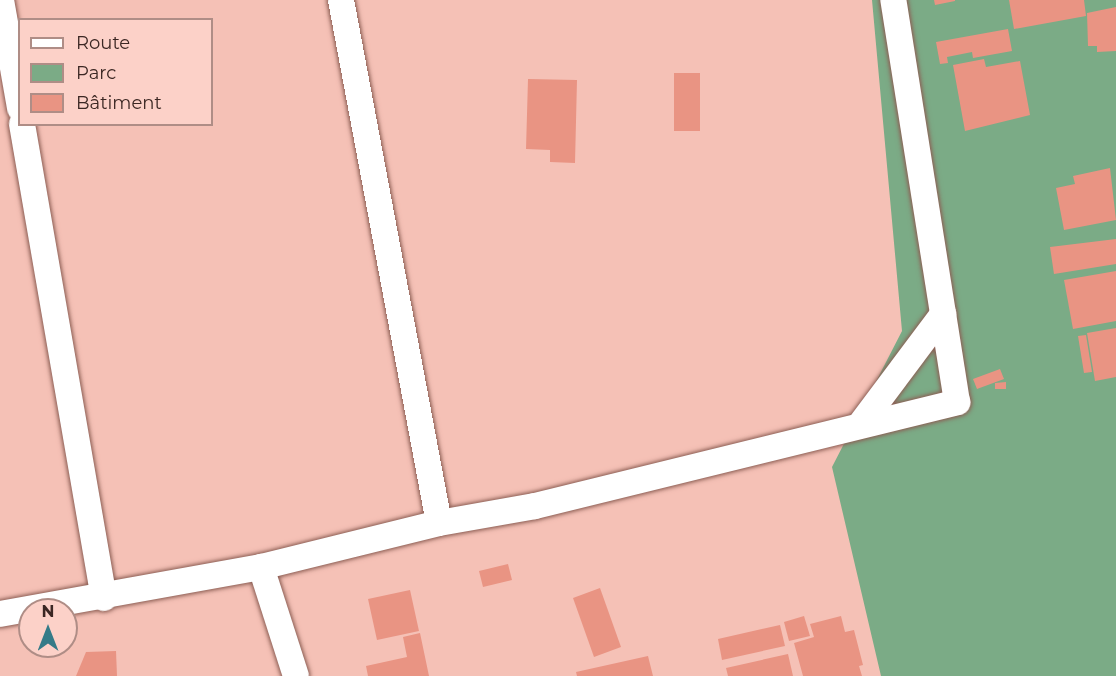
<!DOCTYPE html>
<meta charset="utf-8">
<style>
body{margin:0}
#map{position:relative;width:1116px;height:676px;overflow:hidden;background:#f5c1b6;font-family:Montserrat,sans-serif}
div>[style]{position:absolute}
.green>*{inset:0;background:#7bab86}
.building>*{inset:0;background:#e99483}
.roads{filter:drop-shadow(0 0 2px #8c5e54) drop-shadow(0 0 2px #8c5e54)}
.minor>*{height:26px;margin:-13px;padding:0 13px;transform-origin:13px;border-radius:13px;background:#fff}
span{translate:-50% -50%;white-space:nowrap;text-align:center;line-height:1.15;-webkit-text-stroke:5px #fcd1c8;paint-order:stroke}
.legend{position:absolute;left:18px;top:18px;width:195px;height:108px;box-sizing:border-box;background:#fcd1c8;border:2px solid #af8d86;margin:0;padding:8px 10px;list-style:none;font-size:18px;color:#3b2723}
.legend li{display:flex;align-items:center;gap:12px;height:30px}
.legend b{width:30px;border:2px solid #af8d86}
.north{position:absolute;left:18px;top:598px;width:60px;height:60px;box-sizing:border-box;background:#fcd1c8;border:2px solid #af8d86;border-radius:50%;rotate:0deg;font-size:16px;font-weight:700;line-height:24px;text-align:center;color:#3b2723}
.north::after{content:'';display:block;margin:auto;width:21px;height:27px;background:#357b88;clip-path:polygon(50% 0,100% 100%,50% 72%,0 100%)}
</style>
<div id="map">
<div class="green">
<div style="clip-path:polygon(872px 0,1116px 0,1116px 676px,881px 676px,832px 467px,902px 331px)"></div>
</div>
<div class="building">
<div style="clip-path:polygon(934px 0,955px 0,955px 1px,935px 5px)"></div>
<div style="clip-path:polygon(1009px 0,1084px 0,1086px 16px,1014px 29px)"></div>
<div style="clip-path:polygon(1116px 7px,1116px 51px,1097px 52px,1097px 46px,1088px 46px,1087px 13px)"></div>
<div style="clip-path:polygon(1008px 29px,1012px 51px,973px 58px,972px 52px,947px 57px,948px 63px,940px 64px,936px 42px)"></div>
<div style="clip-path:polygon(984px 59px,986px 67px,1020px 61px,1030px 115px,965px 131px,953px 65px)"></div>
<div style="clip-path:polygon(674px 73px,700px 73px,700px 131px,674px 131px)"></div>
<div style="clip-path:polygon(528px 79px,577px 80px,575px 163px,550px 162px,550px 150px,526px 149px)"></div>
<div style="clip-path:polygon(1110px 168px,1116px 220px,1064px 230px,1056px 188px,1075px 184px,1073px 176px)"></div>
<div style="clip-path:polygon(1116px 239px,1116px 264px,1054px 274px,1050px 247px)"></div>
<div style="clip-path:polygon(1116px 271px,1116px 321px,1073px 329px,1064px 280px)"></div>
<div style="clip-path:polygon(1116px 328px,1116px 377px,1095px 381px,1087px 333px)"></div>
<div style="clip-path:polygon(1086px 335px,1092px 372px,1084px 373px,1078px 336px)"></div>
<div style="clip-path:polygon(1000px 369px,1004px 379px,977px 389px,973px 379px)"></div>
<div style="clip-path:polygon(1006px 382px,1006px 389px,995px 389px,995px 383px)"></div>
<div style="clip-path:polygon(508px 564px,512px 580px,483px 587px,479px 571px)"></div>
<div style="clip-path:polygon(600px 588px,621px 647px,594px 657px,573px 598px)"></div>
<div style="clip-path:polygon(410px 590px,419px 631px,377px 640px,368px 599px)"></div>
<div style="clip-path:polygon(804px 616px,810px 636px,789px 641px,784px 622px)"></div>
<div style="clip-path:polygon(841px 616px,845px 632px,854px 630px,863px 665px,859px 666px,862px 676px,803px 676px,794px 643px,814px 637px,810px 624px)"></div>
<div style="clip-path:polygon(780px 625px,785px 646px,722px 660px,718px 639px)"></div>
<div style="clip-path:polygon(420px 633px,429px 676px,368px 676px,366px 666px,407px 657px,403px 637px)"></div>
<div style="clip-path:polygon(116px 651px,117px 676px,76px 676px,86px 652px)"></div>
<div style="clip-path:polygon(788px 654px,793px 676px,728px 676px,726px 668px)"></div>
<div style="clip-path:polygon(648px 656px,653px 676px,577px 676px,576px 672px)"></div>
</div>
<div class="roads">
<div class="minor">
<div style="left:1px;top:0;width:110px;rotate:80deg"></div>
<div style="left:341px;top:0;width:532px;rotate:79.39deg"></div>
<div style="left:22px;top:124px;width:481px;rotate:80.2deg"></div>
<div style="left:860px;top:425px;width:139px;rotate:-53.2deg"></div>
<div style="left:261px;top:567px;width:114px;rotate:72.2deg"></div>
<div style="left:0;top:614px;width:265px;rotate:-10.2deg"></div>
<div style="left:261px;top:567px;width:183px;rotate:-13.9deg"></div>
<div style="left:439px;top:523px;width:97px;rotate:-10deg"></div>
<div style="left:535px;top:506px;width:435px;rotate:-13.8deg"></div>
<div style="left:957px;top:402px;width:407px;rotate:-99deg"></div>
</div>
</div>
<ul class="legend">
<li><b style="height:8px;background:#fff"></b>Route</li>
<li><b style="height:16px;background:#7bab86"></b>Parc</li>
<li><b style="height:16px;background:#e99483"></b>Bâtiment</li>
</ul>
<div class="north">N</div>
</div>
